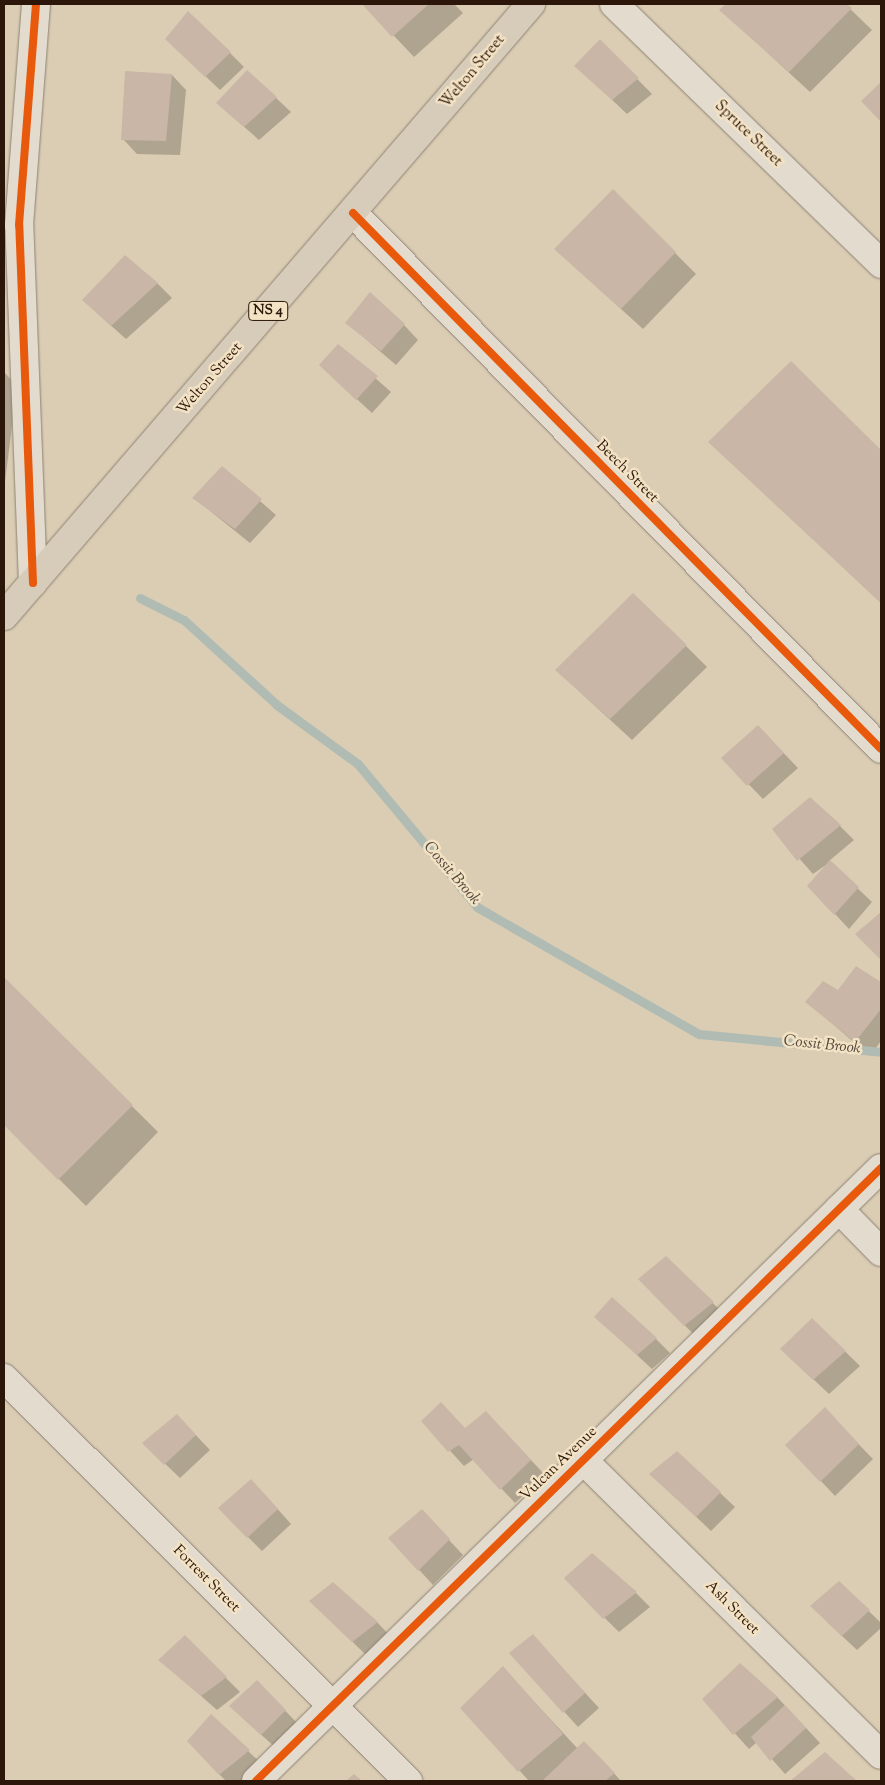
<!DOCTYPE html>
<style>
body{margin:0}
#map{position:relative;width:885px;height:1785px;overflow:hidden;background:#dbcdb4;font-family:"Sorts Mill Goudy",serif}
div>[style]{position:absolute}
.shadow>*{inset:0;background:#0003}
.stream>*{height:9px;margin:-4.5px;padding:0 4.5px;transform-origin:4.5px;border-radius:4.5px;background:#b0bcb3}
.building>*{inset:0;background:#c9b6a6}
.roads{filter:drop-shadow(0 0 1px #8d8273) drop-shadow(0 0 1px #8d8273)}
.street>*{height:28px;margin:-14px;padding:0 14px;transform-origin:14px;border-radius:14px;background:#e2dbce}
.primary>*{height:28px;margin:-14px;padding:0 14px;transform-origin:14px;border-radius:14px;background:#d7ccba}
.cycleway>*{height:8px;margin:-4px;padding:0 4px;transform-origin:4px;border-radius:4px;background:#e8590c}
span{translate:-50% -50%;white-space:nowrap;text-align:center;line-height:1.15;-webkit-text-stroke:5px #f3e2c3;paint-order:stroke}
.shield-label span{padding:1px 4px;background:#f3e2c3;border:1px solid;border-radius:4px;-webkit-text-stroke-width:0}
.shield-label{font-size:14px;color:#2b1609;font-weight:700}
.street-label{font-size:15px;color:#2b1609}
.water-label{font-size:16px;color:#4e463c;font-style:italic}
.frame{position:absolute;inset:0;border:5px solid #2b1609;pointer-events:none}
</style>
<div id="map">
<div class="shadow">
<div style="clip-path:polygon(364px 4px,454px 4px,463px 13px,414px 57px)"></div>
<div style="clip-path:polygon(728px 4px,845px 4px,872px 30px,810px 92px,721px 10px)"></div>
<div style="clip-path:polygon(600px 41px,652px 94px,627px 114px,591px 80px)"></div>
<div style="clip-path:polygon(181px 53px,230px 53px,244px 67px,220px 90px)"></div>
<div style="clip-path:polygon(248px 72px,291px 112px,259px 140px,217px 103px)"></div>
<div style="clip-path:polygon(172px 75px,186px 90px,180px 155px,137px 154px,123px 139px)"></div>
<div style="clip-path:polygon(613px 191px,696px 274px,643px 329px,555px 249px)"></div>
<div style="clip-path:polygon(157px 283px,172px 298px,126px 339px,98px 314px)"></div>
<div style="clip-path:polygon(347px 323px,404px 325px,418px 340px,396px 365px)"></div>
<div style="clip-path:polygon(338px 345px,391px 392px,372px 413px,335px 379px)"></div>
<div style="clip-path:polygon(791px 363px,881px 452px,881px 603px,710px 442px)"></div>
<div style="clip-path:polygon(4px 372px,17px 386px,5px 482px,4px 482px)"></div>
<div style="clip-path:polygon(222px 468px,276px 515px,250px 543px,194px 498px)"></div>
<div style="clip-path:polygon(686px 646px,707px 667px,632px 740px,556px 670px)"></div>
<div style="clip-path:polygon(772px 741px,798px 768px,763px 799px,723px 758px)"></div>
<div style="clip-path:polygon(840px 826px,854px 840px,829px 861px,872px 902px,849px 929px,809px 886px,830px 862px,813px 874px,774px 830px)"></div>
<div style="clip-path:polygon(856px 968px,881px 984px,881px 1041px,870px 1056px,807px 1002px,838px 991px)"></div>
<div style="clip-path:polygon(4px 979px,158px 1132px,86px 1206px,4px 1124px)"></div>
<div style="clip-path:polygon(666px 1257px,727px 1317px,699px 1340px,640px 1279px)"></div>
<div style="clip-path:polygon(596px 1317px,656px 1339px,670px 1353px,652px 1369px)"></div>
<div style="clip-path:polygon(812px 1319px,860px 1366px,829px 1394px,796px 1363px)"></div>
<div style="clip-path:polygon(423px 1421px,466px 1429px,500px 1427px,545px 1475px,515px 1503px,474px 1459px,464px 1466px)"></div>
<div style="clip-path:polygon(839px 1424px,873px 1459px,835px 1496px,787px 1445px)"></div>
<div style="clip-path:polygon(191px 1430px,210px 1450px,180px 1478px,158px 1457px)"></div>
<div style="clip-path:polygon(677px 1452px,735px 1507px,711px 1531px,666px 1488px)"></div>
<div style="clip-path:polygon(265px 1495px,291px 1524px,262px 1551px,219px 1508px)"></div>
<div style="clip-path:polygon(436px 1526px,463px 1555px,433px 1585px,390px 1538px)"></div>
<div style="clip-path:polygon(565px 1579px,636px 1593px,650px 1607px,619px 1632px)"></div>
<div style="clip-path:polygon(839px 1582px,881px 1623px,881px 1628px,857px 1650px,826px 1621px)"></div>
<div style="clip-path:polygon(325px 1615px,377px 1622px,391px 1637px,367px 1656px)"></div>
<div style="clip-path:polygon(533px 1636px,599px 1708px,578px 1727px,511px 1653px)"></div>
<div style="clip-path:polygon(185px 1637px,240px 1692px,217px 1710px,160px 1660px)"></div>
<div style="clip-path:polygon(503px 1668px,578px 1749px,599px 1757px,621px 1781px,529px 1781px,462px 1708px)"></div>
<div style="clip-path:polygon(271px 1696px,299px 1725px,276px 1748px,245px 1720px)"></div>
<div style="clip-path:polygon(777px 1697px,820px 1743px,785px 1774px,757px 1742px,749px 1749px,704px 1699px)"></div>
<div style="clip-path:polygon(211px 1716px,263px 1765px,243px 1781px,226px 1781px,219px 1774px)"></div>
<div style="clip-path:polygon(824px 1754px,855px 1781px,793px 1781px)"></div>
</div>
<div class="stream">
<div style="left:140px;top:598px;width:49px;rotate:26.6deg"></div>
<div style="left:184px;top:620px;width:126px;rotate:42.4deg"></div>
<div style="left:277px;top:705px;width:100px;rotate:36.1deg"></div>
<div style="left:358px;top:764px;width:186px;rotate:50.2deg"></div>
<div style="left:477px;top:907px;width:256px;rotate:29.8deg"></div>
<div style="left:699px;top:1034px;width:183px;rotate:5.6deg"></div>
</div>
<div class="building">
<div style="clip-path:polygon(362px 4px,429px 4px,392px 37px)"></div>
<div style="clip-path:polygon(726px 4px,847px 4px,852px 8px,789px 72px,719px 10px)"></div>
<div style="clip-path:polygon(188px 11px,231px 52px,205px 77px,165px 39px)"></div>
<div style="clip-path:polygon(600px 39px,639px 78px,612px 100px,574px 66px)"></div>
<div style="clip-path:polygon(247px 70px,277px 97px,244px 127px,216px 103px)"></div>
<div style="clip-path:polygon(125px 71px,172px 74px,166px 141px,121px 140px)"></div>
<div style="clip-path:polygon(881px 82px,881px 122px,861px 101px)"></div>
<div style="clip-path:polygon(613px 189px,676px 252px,621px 309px,554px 249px)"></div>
<div style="clip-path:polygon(125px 255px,158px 283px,111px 326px,82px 300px)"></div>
<div style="clip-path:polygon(370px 292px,405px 324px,381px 351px,345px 323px)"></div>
<div style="clip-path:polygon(338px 344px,378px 376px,356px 400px,319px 365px)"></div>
<div style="clip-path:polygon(791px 361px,881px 450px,881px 603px,708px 442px)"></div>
<div style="clip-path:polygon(222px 466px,262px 499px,235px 529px,192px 498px)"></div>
<div style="clip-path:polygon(633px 593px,687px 645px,610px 719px,555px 670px)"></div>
<div style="clip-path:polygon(758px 725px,784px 753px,747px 786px,721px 758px)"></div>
<div style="clip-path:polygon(810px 797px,841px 825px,797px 861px,772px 829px)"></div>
<div style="clip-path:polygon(830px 860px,859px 887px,834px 915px,807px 886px)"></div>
<div style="clip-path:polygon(881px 912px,881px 960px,855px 934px)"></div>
<div style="clip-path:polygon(856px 966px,881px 982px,881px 1009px,855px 1042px,805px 1002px,823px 981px,838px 990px)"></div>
<div style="clip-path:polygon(4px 977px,133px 1105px,58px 1180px,4px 1125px)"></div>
<div style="clip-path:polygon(666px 1256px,714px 1302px,684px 1326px,638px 1279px)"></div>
<div style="clip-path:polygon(612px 1297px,657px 1338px,637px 1355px,594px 1317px)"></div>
<div style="clip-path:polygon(812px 1318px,846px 1351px,813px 1380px,780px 1349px)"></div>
<div style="clip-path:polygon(441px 1402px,465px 1428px,486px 1411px,531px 1460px,500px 1490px,459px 1445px,448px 1452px,421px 1421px)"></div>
<div style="clip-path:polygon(825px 1407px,859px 1444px,820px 1482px,785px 1445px)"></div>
<div style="clip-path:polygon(177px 1414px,196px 1435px,164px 1465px,142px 1443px)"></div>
<div style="clip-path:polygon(677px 1451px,721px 1492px,696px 1517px,649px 1474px)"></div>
<div style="clip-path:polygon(251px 1479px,278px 1509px,247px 1538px,218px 1508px)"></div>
<div style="clip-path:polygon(422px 1509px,450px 1539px,418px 1571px,388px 1538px)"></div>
<div style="clip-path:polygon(592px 1553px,637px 1592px,603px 1619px,564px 1578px)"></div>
<div style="clip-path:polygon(839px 1581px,870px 1610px,842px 1636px,810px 1606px)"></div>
<div style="clip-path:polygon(333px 1582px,378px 1622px,352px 1642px,309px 1601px)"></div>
<div style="clip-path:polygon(533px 1634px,585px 1693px,563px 1713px,509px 1653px)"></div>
<div style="clip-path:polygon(185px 1635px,227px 1677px,201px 1696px,158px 1660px)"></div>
<div style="clip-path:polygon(740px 1663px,778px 1697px,733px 1735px,702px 1699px)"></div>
<div style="clip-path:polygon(503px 1666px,563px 1734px,518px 1772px,460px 1708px)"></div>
<div style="clip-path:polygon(257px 1680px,286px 1710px,261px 1735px,229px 1706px)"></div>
<div style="clip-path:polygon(785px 1705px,806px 1728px,770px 1761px,751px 1737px)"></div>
<div style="clip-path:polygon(211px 1714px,250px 1750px,219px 1775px,187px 1741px)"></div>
<div style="clip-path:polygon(584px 1741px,615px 1773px,605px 1781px,542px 1781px)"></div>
<div style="clip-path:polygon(825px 1752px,857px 1781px,790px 1781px)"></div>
<div style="clip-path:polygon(354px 1774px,362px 1781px,346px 1781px)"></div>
</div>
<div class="roads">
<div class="street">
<div style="left:614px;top:4px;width:373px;rotate:44.2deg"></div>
<div style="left:353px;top:213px;width:752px;rotate:45.43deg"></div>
<div style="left:33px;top:583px;width:358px;rotate:-92.2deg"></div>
<div style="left:19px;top:225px;width:222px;rotate:-85.6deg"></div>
<div style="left:839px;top:1209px;width:60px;rotate:45.7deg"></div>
<div style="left:4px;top:1378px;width:571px;rotate:44.93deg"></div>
<div style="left:583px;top:1460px;width:419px;rotate:44.7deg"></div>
<div style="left:256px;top:1781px;width:875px;rotate:-44.44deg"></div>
</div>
<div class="primary">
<div style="left:4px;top:616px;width:808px;rotate:-49.27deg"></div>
</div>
</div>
<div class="cycleway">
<div style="left:353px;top:213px;width:752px;rotate:45.43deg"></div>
<div style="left:33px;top:583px;width:358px;rotate:-92.2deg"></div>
<div style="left:19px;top:225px;width:222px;rotate:-85.6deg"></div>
<div style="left:256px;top:1781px;width:875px;rotate:-44.44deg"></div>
</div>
<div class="shield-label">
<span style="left:268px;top:311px">NS 4</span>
</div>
<div class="street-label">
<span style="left:473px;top:72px;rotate:-50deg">Welton Street</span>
<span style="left:748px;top:134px;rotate:44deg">Spruce Street</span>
<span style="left:210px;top:379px;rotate:-49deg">Welton Street</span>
<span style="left:627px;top:472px;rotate:45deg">Beech Street</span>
<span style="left:559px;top:1464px;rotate:-44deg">Vulcan Avenue</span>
<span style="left:206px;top:1579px;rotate:45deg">Forrest Street</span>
<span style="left:732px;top:1608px;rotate:45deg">Ash Street</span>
</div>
<div class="water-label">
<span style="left:451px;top:874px;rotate:49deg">Cossit Brook</span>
<span style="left:822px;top:1046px;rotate:6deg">Cossit Brook</span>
</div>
<div class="frame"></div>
</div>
